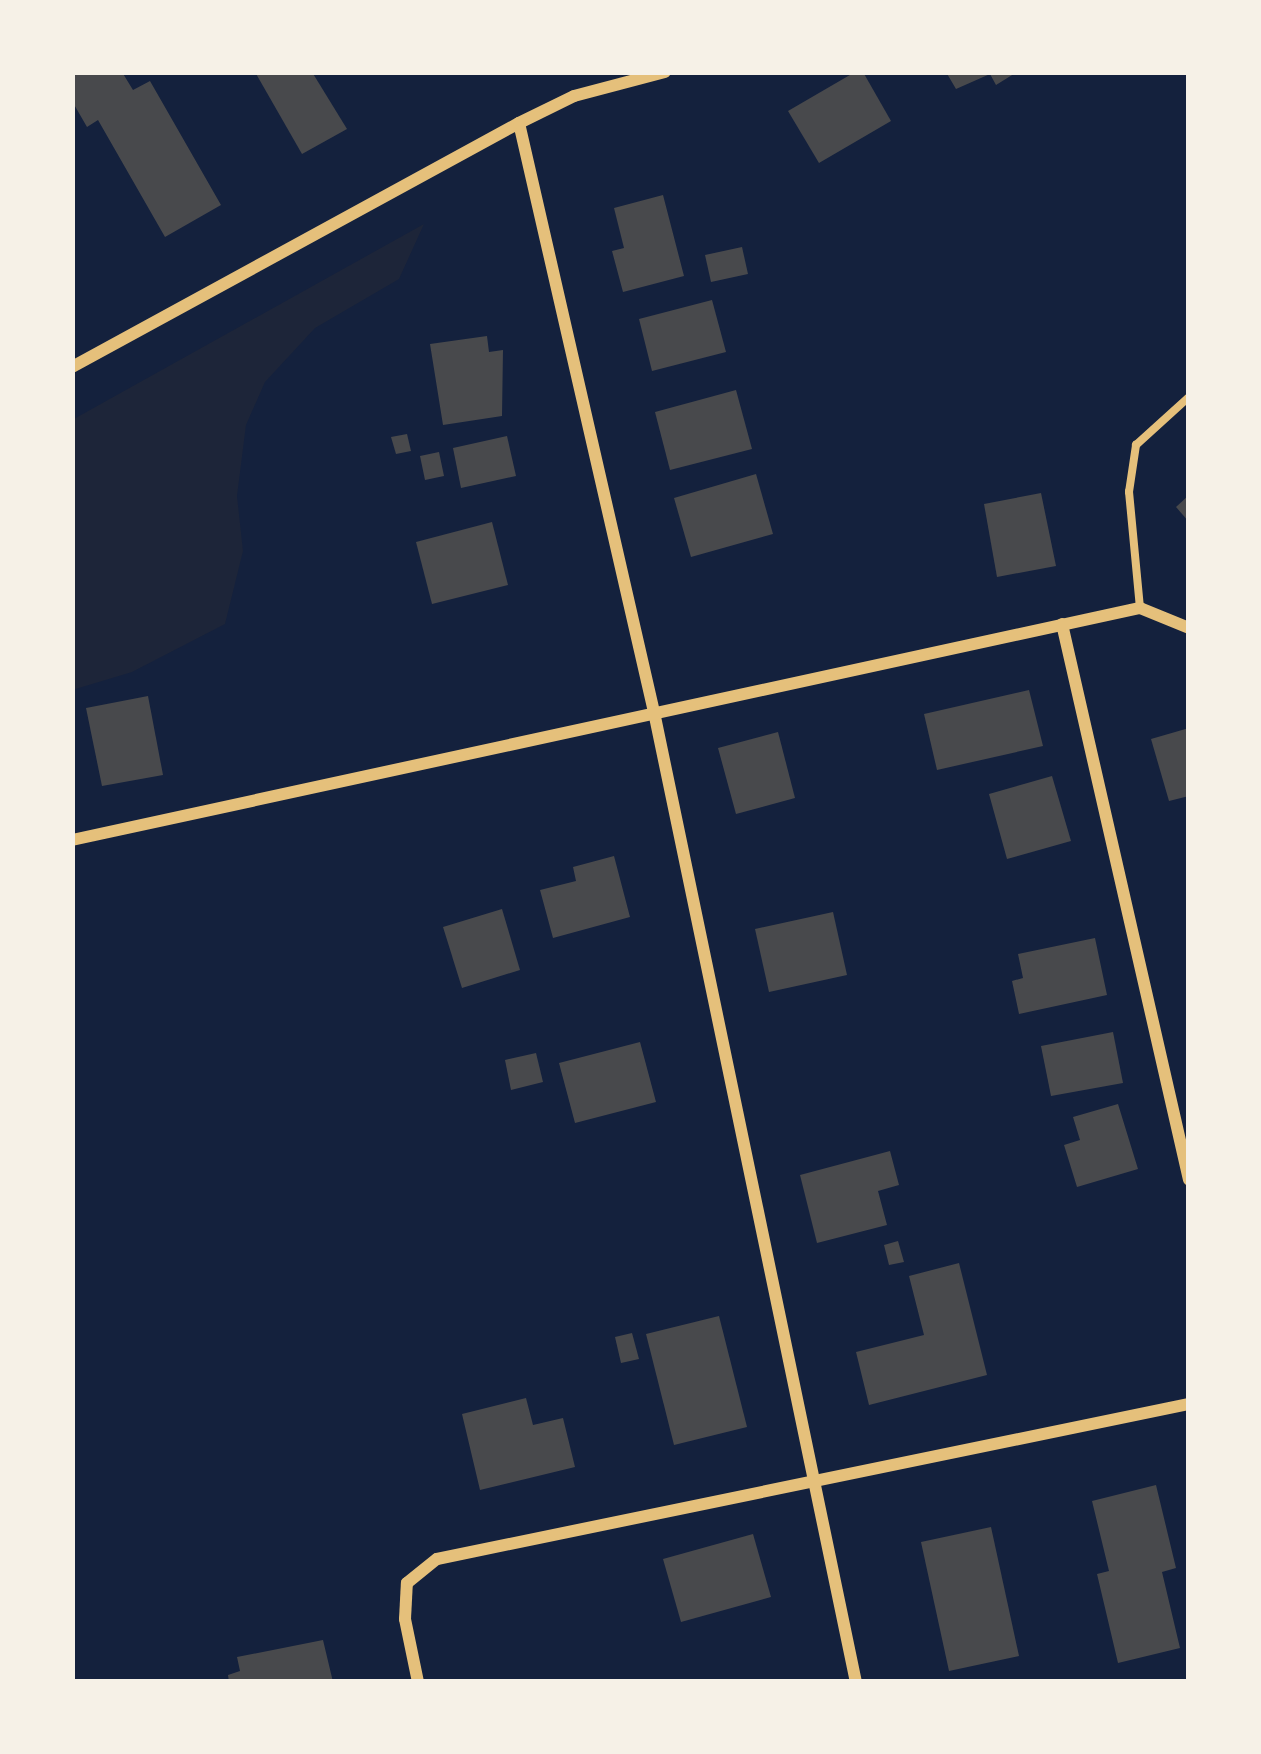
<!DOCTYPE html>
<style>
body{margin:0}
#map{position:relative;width:1261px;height:1754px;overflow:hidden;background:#14213d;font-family:"PT Sans Narrow",sans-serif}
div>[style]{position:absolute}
.green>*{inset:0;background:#1d2539}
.building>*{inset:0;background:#48494c}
.service>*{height:8px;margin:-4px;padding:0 4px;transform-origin:4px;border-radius:4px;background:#e5c07b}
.minor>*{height:12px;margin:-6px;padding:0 6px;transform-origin:6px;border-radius:6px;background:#e5c07b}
span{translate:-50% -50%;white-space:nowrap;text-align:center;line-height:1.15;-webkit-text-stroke:12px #f6f1e7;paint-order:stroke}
.frame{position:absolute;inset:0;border:75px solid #f6f1e7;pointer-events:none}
</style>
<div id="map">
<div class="green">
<div style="clip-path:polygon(424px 224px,399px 279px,315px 328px,265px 382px,246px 425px,237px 496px,243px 551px,225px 624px,132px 672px,72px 690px,72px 420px)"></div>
</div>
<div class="building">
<div style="clip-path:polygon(72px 72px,122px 72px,133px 90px,150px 81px,221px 205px,165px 237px,98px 120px,87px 127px,72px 101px)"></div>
<div style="clip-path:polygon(255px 72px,312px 72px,347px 129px,302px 154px)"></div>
<div style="clip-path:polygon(855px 72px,863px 72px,891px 121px,819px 163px,788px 111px)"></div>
<div style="clip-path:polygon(946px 72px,1017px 72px,996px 85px,990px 74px,956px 89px)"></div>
<div style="clip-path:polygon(663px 195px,684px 276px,623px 292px,612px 251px,624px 248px,614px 208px)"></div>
<div style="clip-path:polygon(742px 247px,748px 274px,711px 282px,705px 255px)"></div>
<div style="clip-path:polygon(712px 300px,726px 352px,652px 371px,639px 319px)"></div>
<div style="clip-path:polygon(487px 336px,489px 352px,503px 350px,502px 416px,443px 425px,430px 344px)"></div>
<div style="clip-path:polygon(736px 390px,752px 449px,670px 470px,655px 412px)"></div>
<div style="clip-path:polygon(407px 434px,411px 451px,396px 454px,391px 437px)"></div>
<div style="clip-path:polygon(507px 436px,516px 476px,461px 488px,453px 448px)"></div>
<div style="clip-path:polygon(439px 452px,444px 476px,425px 480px,420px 456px)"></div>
<div style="clip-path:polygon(756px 474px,773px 534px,691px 557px,674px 498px)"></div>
<div style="clip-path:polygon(1041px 493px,1056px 566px,997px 577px,984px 504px)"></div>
<div style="clip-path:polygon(1189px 495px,1189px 522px,1176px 507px)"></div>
<div style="clip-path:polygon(492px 522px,508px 585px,432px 604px,416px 542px)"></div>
<div style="clip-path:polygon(1029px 690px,1043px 746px,937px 770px,924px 714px)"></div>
<div style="clip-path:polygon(148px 696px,163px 775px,102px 786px,86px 708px)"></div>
<div style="clip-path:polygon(1189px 728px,1189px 796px,1169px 801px,1151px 739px)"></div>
<div style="clip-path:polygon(778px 732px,795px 798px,736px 814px,718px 748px)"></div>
<div style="clip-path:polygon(1052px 776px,1071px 841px,1007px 859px,989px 794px)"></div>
<div style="clip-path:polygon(614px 856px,630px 917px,553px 938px,540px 890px,576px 881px,573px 867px)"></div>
<div style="clip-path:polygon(502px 909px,520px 970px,462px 988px,443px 927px)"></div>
<div style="clip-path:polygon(833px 912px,847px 975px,769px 992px,755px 929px)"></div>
<div style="clip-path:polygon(1095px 938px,1107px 995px,1019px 1014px,1012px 981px,1023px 978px,1018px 954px)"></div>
<div style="clip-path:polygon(1113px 1032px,1123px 1083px,1051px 1096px,1041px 1046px)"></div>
<div style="clip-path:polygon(640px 1042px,656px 1102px,575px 1123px,559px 1063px)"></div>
<div style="clip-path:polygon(536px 1053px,543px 1082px,511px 1090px,505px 1060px)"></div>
<div style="clip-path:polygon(1118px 1104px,1138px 1169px,1077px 1187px,1064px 1145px,1080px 1140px,1073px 1117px)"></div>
<div style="clip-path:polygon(890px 1151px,899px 1185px,878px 1191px,887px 1225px,817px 1243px,800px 1175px)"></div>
<div style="clip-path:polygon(898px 1241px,904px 1262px,889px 1265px,884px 1245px)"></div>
<div style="clip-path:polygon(959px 1263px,987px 1375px,869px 1405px,856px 1352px,924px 1335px,909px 1276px)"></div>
<div style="clip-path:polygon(719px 1316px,747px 1427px,674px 1445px,646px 1334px)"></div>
<div style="clip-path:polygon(632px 1333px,639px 1359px,621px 1363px,615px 1337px)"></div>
<div style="clip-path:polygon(526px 1398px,533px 1425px,563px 1418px,575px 1467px,480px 1490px,462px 1414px)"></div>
<div style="clip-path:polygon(1156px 1485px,1176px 1568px,1162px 1572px,1180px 1648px,1118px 1663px,1097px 1574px,1109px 1571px,1092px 1501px)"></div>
<div style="clip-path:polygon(991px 1527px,1019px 1656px,949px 1671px,921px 1542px)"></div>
<div style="clip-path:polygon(753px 1534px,771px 1597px,681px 1622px,663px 1559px)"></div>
<div style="clip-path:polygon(323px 1640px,333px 1682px,229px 1682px,228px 1675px,240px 1671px,237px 1657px)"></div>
</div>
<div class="service">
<div style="left:1140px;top:608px;width:117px;rotate:-95.4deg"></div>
<div style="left:1129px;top:492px;width:48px;rotate:-81.5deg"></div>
<div style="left:1136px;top:445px;width:72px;rotate:-42.2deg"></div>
</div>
<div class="minor">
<div style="left:519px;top:123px;width:604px;rotate:77.09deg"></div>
<div style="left:654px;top:712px;width:991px;rotate:78.24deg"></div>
<div style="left:72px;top:367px;width:509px;rotate:-28.63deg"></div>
<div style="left:519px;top:123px;width:61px;rotate:-26.1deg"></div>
<div style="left:574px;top:96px;width:94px;rotate:-14.8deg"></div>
<div style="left:1062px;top:624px;width:570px;rotate:77.13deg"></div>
<div style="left:72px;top:840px;width:1093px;rotate:-12.26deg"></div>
<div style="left:1140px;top:608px;width:53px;rotate:22.2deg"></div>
<div style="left:418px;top:1682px;width:64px;rotate:-101.7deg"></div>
<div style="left:405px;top:1619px;width:36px;rotate:-87deg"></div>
<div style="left:407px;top:1583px;width:38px;rotate:-39deg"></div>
<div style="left:437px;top:1559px;width:768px;rotate:-11.65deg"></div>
</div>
<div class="frame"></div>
</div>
